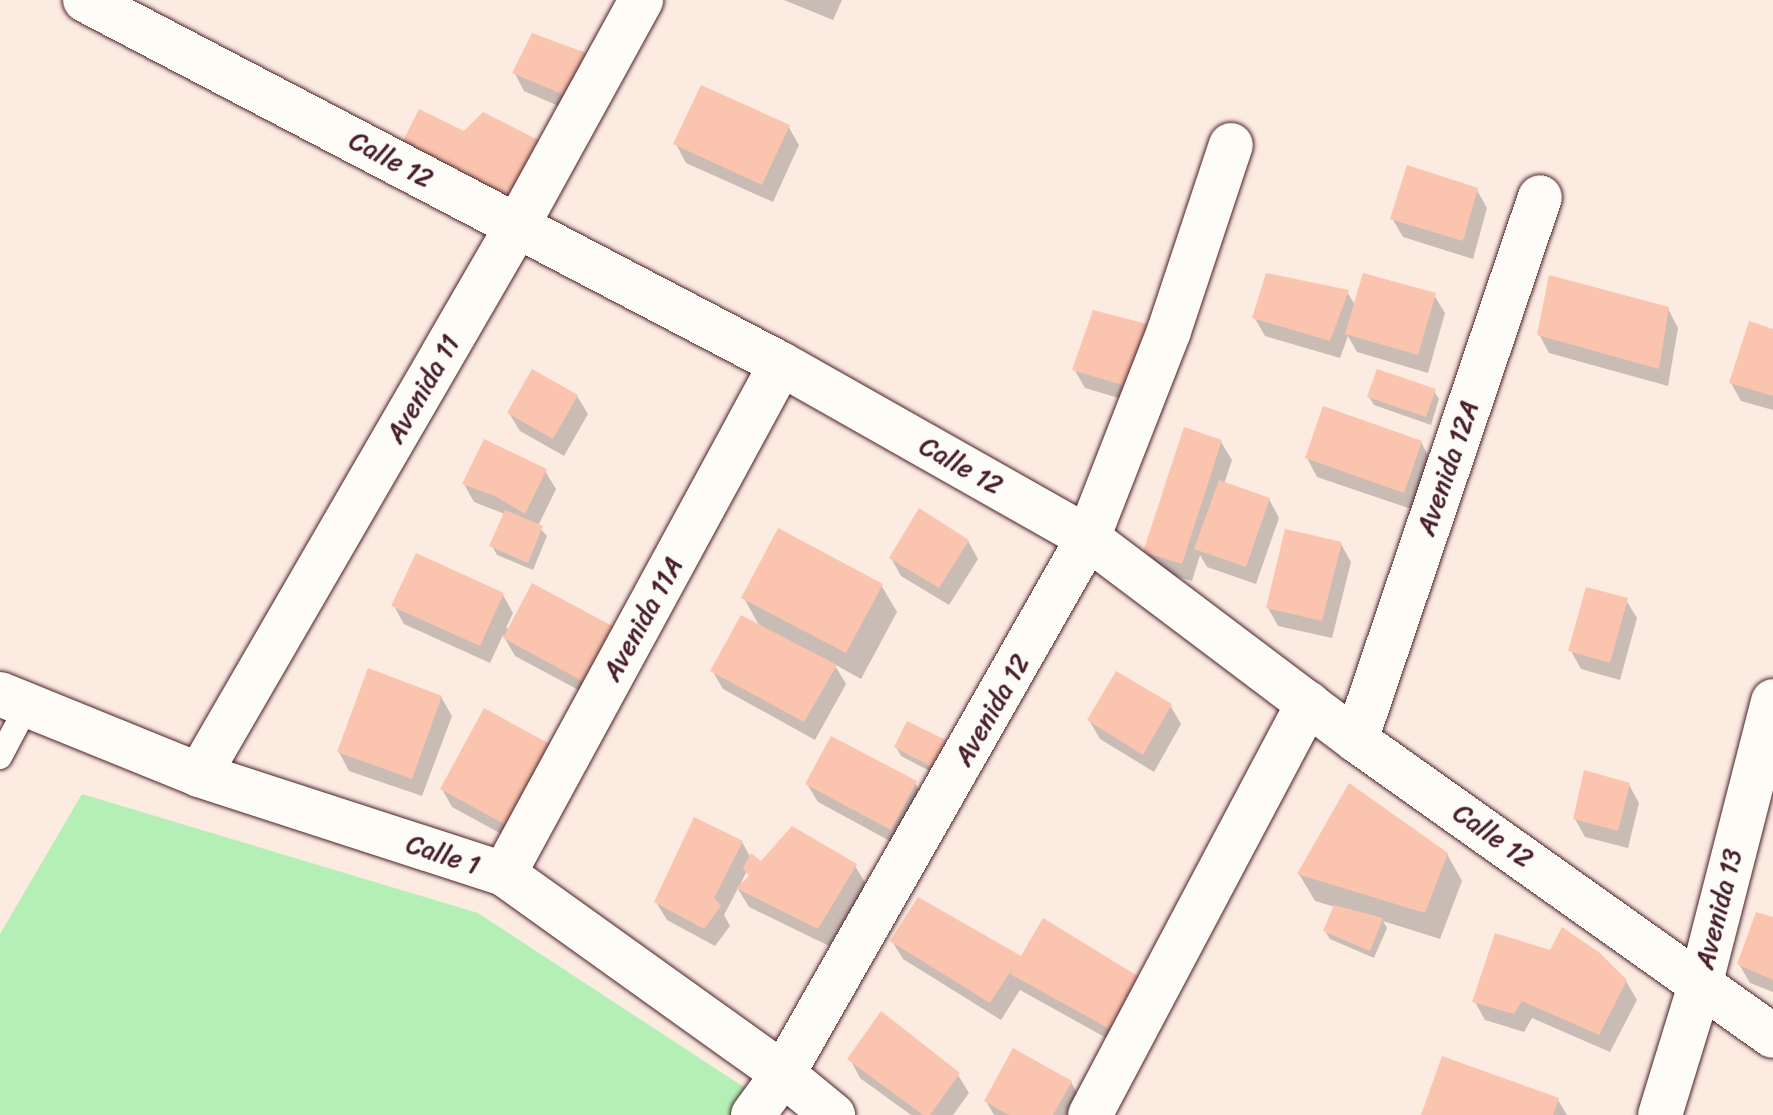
<!DOCTYPE html>
<style>
body{margin:0}
#map{position:relative;width:1773px;height:1115px;overflow:hidden;background:#fcebe1;font-family:Sriracha,sans-serif}
div>[style]{position:absolute}
.green>*{inset:0;background:#b4f0b6}
.shadow>*{inset:0;background:#0003}
.building>*{inset:0;background:#fbc4ae}
.roads{filter:drop-shadow(0 0 2px #4a1f2b) drop-shadow(0 0 2px #4a1f2b)}
.lane>*{height:24px;margin:-12px;padding:0 12px;transform-origin:12px;border-radius:12px;background:#fdfcf7}
.street>*{height:44px;margin:-22px;padding:0 22px;transform-origin:22px;border-radius:22px;background:#fdfcf7}
span{translate:-50% -50%;white-space:nowrap;text-align:center;line-height:1.15;-webkit-text-stroke:8px #fdfcf7;paint-order:stroke}
.street-label{font-size:26px;color:#4a1f2b}
</style>
<div id="map">
<div class="green">
<div style="clip-path:polygon(82px 794px,478px 913px,762px 1099px,744px 1115px,0 1115px,0 934px)"></div>
</div>
<div class="shadow">
<div style="clip-path:polygon(784px 0,842px 0,833px 20px)"></div>
<div style="clip-path:polygon(533px 35px,584px 117px,524px 91px,514px 72px)"></div>
<div style="clip-path:polygon(788px 126px,799px 145px,773px 202px,686px 163px,676px 144px)"></div>
<div style="clip-path:polygon(1477px 190px,1487px 208px,1473px 259px,1403px 237px,1392px 218px)"></div>
<div style="clip-path:polygon(1347px 292px,1355px 305px,1434px 295px,1445px 313px,1428px 373px,1357px 352px,1348px 336px,1340px 358px,1265px 336px,1254px 317px)"></div>
<div style="clip-path:polygon(1668px 309px,1678px 328px,1668px 386px,1549px 353px,1539px 334px)"></div>
<div style="clip-path:polygon(1773px 331px,1773px 410px,1741px 401px,1731px 383px)"></div>
<div style="clip-path:polygon(1160px 345px,1142px 405px,1085px 388px,1074px 369px)"></div>
<div style="clip-path:polygon(1434px 391px,1439px 399px,1431px 425px,1374px 405px,1369px 397px)"></div>
<div style="clip-path:polygon(577px 396px,588px 414px,564px 456px,520px 431px,509px 413px)"></div>
<div style="clip-path:polygon(1221px 442px,1232px 460px,1224px 484px,1269px 499px,1279px 518px,1256px 584px,1207px 567px,1200px 555px,1192px 581px,1156px 570px,1145px 551px)"></div>
<div style="clip-path:polygon(1421px 442px,1431px 461px,1414px 510px,1317px 477px,1307px 458px)"></div>
<div style="clip-path:polygon(545px 471px,556px 489px,538px 526px,547px 536px,533px 570px,497px 555px,492px 546px,505px 514px,474px 502px,464px 484px)"></div>
<div style="clip-path:polygon(968px 541px,978px 559px,949px 605px,901px 576px,891px 558px)"></div>
<div style="clip-path:polygon(1341px 544px,1351px 562px,1332px 638px,1278px 626px,1268px 608px)"></div>
<div style="clip-path:polygon(533px 585px,599px 701px,515px 656px,503px 635px,490px 663px,404px 624px,394px 606px,503px 595px,513px 613px,506px 628px,509px 629px)"></div>
<div style="clip-path:polygon(881px 585px,897px 612px,861px 679px,834px 664px,846px 684px,815px 740px,723px 689px,712px 670px,760px 627px,744px 598px)"></div>
<div style="clip-path:polygon(1626px 600px,1637px 618px,1620px 680px,1581px 669px,1571px 651px)"></div>
<div style="clip-path:polygon(441px 697px,452px 716px,422px 796px,349px 771px,339px 752px)"></div>
<div style="clip-path:polygon(1170px 705px,1181px 724px,1154px 772px,1100px 739px,1089px 720px)"></div>
<div style="clip-path:polygon(485px 711px,523px 846px,452px 807px,442px 789px)"></div>
<div style="clip-path:polygon(908px 723px,941px 777px,901px 756px,896px 747px)"></div>
<div style="clip-path:polygon(915px 783px,926px 801px,901px 847px,818px 802px,807px 784px)"></div>
<div style="clip-path:polygon(1629px 785px,1639px 803px,1628px 848px,1585px 837px,1575px 819px)"></div>
<div style="clip-path:polygon(742px 842px,751px 858px,761px 864px,855px 866px,866px 884px,829px 946px,749px 907px,738px 889px,750px 878px,747px 871px,724px 915px,730px 926px,715px 946px,667px 920px,656px 902px)"></div>
<div style="clip-path:polygon(1447px 854px,1462px 881px,1440px 939px,1383px 921px,1387px 928px,1374px 958px,1330px 939px,1325px 931px,1335px 907px,1315px 901px,1299px 874px)"></div>
<div style="clip-path:polygon(1773px 919px,1773px 992px,1750px 983px,1739px 964px)"></div>
<div style="clip-path:polygon(1043px 921px,1128px 1050px,1020px 990px,1001px 1020px,903px 959px,892px 941px,1021px 959px)"></div>
<div style="clip-path:polygon(1626px 981px,1637px 1000px,1610px 1052px,1532px 1018px,1524px 1032px,1485px 1020px,1475px 1002px)"></div>
<div style="clip-path:polygon(850px 1059px,958px 1075px,969px 1093px,953px 1115px,911px 1115px,860px 1078px)"></div>
<div style="clip-path:polygon(1071px 1082px,1089px 1115px,994px 1115px,986px 1101px)"></div>
<div style="clip-path:polygon(1558px 1100px,1567px 1115px,1423px 1115px)"></div>
</div>
<div class="building">
<div style="clip-path:polygon(532px 33px,597px 57px,574px 99px,512px 73px)"></div>
<div style="clip-path:polygon(701px 85px,790px 125px,762px 185px,673px 144px)"></div>
<div style="clip-path:polygon(419px 109px,464px 131px,483px 112px,550px 146px,517px 211px,398px 151px)"></div>
<div style="clip-path:polygon(1407px 165px,1478px 188px,1463px 241px,1390px 219px)"></div>
<div style="clip-path:polygon(1266px 273px,1349px 290px,1330px 341px,1252px 318px)"></div>
<div style="clip-path:polygon(1363px 273px,1436px 293px,1418px 355px,1345px 334px)"></div>
<div style="clip-path:polygon(1549px 275px,1669px 307px,1659px 369px,1537px 335px)"></div>
<div style="clip-path:polygon(1093px 310px,1151px 325px,1132px 388px,1072px 370px)"></div>
<div style="clip-path:polygon(1749px 321px,1773px 329px,1773px 396px,1729px 383px)"></div>
<div style="clip-path:polygon(532px 369px,578px 395px,553px 439px,507px 413px)"></div>
<div style="clip-path:polygon(1377px 369px,1436px 389px,1426px 417px,1367px 397px)"></div>
<div style="clip-path:polygon(1323px 406px,1422px 441px,1404px 493px,1305px 458px)"></div>
<div style="clip-path:polygon(1184px 427px,1222px 440px,1182px 564px,1143px 552px)"></div>
<div style="clip-path:polygon(484px 439px,547px 469px,525px 514px,495px 496px,462px 484px)"></div>
<div style="clip-path:polygon(1219px 480px,1270px 498px,1246px 567px,1194px 549px)"></div>
<div style="clip-path:polygon(919px 508px,969px 540px,939px 588px,889px 558px)"></div>
<div style="clip-path:polygon(505px 510px,543px 526px,528px 563px,489px 546px)"></div>
<div style="clip-path:polygon(778px 528px,883px 584px,846px 653px,741px 598px)"></div>
<div style="clip-path:polygon(1285px 529px,1342px 542px,1322px 621px,1266px 608px)"></div>
<div style="clip-path:polygon(416px 553px,504px 593px,480px 646px,391px 606px)"></div>
<div style="clip-path:polygon(532px 583px,618px 629px,588px 684px,503px 638px)"></div>
<div style="clip-path:polygon(1586px 587px,1628px 598px,1610px 663px,1568px 651px)"></div>
<div style="clip-path:polygon(741px 615px,837px 665px,804px 722px,710px 671px)"></div>
<div style="clip-path:polygon(368px 668px,442px 696px,412px 779px,337px 752px)"></div>
<div style="clip-path:polygon(1116px 671px,1172px 704px,1143px 755px,1087px 720px)"></div>
<div style="clip-path:polygon(484px 708px,557px 748px,513px 829px,440px 789px)"></div>
<div style="clip-path:polygon(907px 721px,950px 742px,936px 769px,894px 747px)"></div>
<div style="clip-path:polygon(831px 736px,917px 781px,891px 830px,805px 784px)"></div>
<div style="clip-path:polygon(1584px 770px,1630px 783px,1618px 831px,1573px 819px)"></div>
<div style="clip-path:polygon(1349px 783px,1448px 853px,1425px 913px,1297px 874px)"></div>
<div style="clip-path:polygon(694px 817px,743px 841px,714px 898px,721px 906px,704px 929px,654px 902px)"></div>
<div style="clip-path:polygon(792px 826px,857px 864px,818px 929px,736px 888px,749px 876px,743px 868px,751px 853px,761px 861px)"></div>
<div style="clip-path:polygon(918px 897px,1021px 956px,1043px 918px,1149px 983px,1117px 1033px,1010px 974px,1014px 966px,990px 1003px,890px 941px)"></div>
<div style="clip-path:polygon(1334px 905px,1383px 918px,1370px 951px,1323px 931px)"></div>
<div style="clip-path:polygon(1756px 912px,1773px 917px,1773px 980px,1737px 964px)"></div>
<div style="clip-path:polygon(1562px 927px,1600px 953px,1627px 980px,1599px 1035px,1522px 1001px,1514px 1014px,1472px 1002px,1495px 933px,1550px 950px)"></div>
<div style="clip-path:polygon(881px 1011px,960px 1073px,930px 1115px,923px 1115px,847px 1059px)"></div>
<div style="clip-path:polygon(1013px 1048px,1072px 1081px,1053px 1115px,1009px 1115px,984px 1101px)"></div>
<div style="clip-path:polygon(1442px 1056px,1559px 1098px,1553px 1115px,1421px 1115px)"></div>
</div>
<div class="roads">
<div class="lane">
<div style="left:0;top:757px;width:58px;rotate:-62.1deg"></div>
</div>
<div class="street">
<div style="left:85px;top:0;width:785px;rotate:27.61deg"></div>
<div style="left:781px;top:364px;width:353px;rotate:29.5deg"></div>
<div style="left:1088px;top:538px;width:336px;rotate:37deg"></div>
<div style="left:1356px;top:740px;width:511px;rotate:35.37deg"></div>
<div style="left:0;top:694px;width:215px;rotate:22.1deg"></div>
<div style="left:199px;top:775px;width:321px;rotate:18deg"></div>
<div style="left:504px;top:874px;width:343px;rotate:35.6deg"></div>
<div style="left:783px;top:1074px;width:65px;rotate:39.4deg"></div>
<div style="left:1356px;top:740px;width:573px;rotate:-71.28deg"></div>
<div style="left:199px;top:775px;width:634px;rotate:-59.92deg"></div>
<div style="left:517px;top:226px;width:258px;rotate:-61.2deg"></div>
<div style="left:504px;top:874px;width:580px;rotate:-61.49deg"></div>
<div style="left:753px;top:1115px;width:51px;rotate:-53.8deg"></div>
<div style="left:783px;top:1074px;width:617px;rotate:-60.36deg"></div>
<div style="left:1088px;top:538px;width:222px;rotate:-68.6deg"></div>
<div style="left:1169px;top:331px;width:196px;rotate:-71.6deg"></div>
<div style="left:1090px;top:1115px;width:466px;rotate:-62.1deg"></div>
<div style="left:1660px;top:1115px;width:139px;rotate:-72.9deg"></div>
<div style="left:1701px;top:982px;width:290px;rotate:-75.6deg"></div>
</div>
</div>
<div class="street-label">
<span style="left:391px;top:160px;rotate:28deg">Calle 12</span>
<span style="left:423px;top:389px;rotate:-60deg">Avenida 11</span>
<span style="left:961px;top:466px;rotate:29deg">Calle 12</span>
<span style="left:1448px;top:468px;rotate:-71deg">Avenida 12A</span>
<span style="left:643px;top:619px;rotate:-61deg">Avenida 11A</span>
<span style="left:992px;top:710px;rotate:-60deg">Avenida 12</span>
<span style="left:1493px;top:836px;rotate:35deg">Calle 12</span>
<span style="left:443px;top:855px;rotate:18deg">Calle 1</span>
<span style="left:1719px;top:909px;rotate:-76deg">Avenida 13</span>
</div>
</div>
